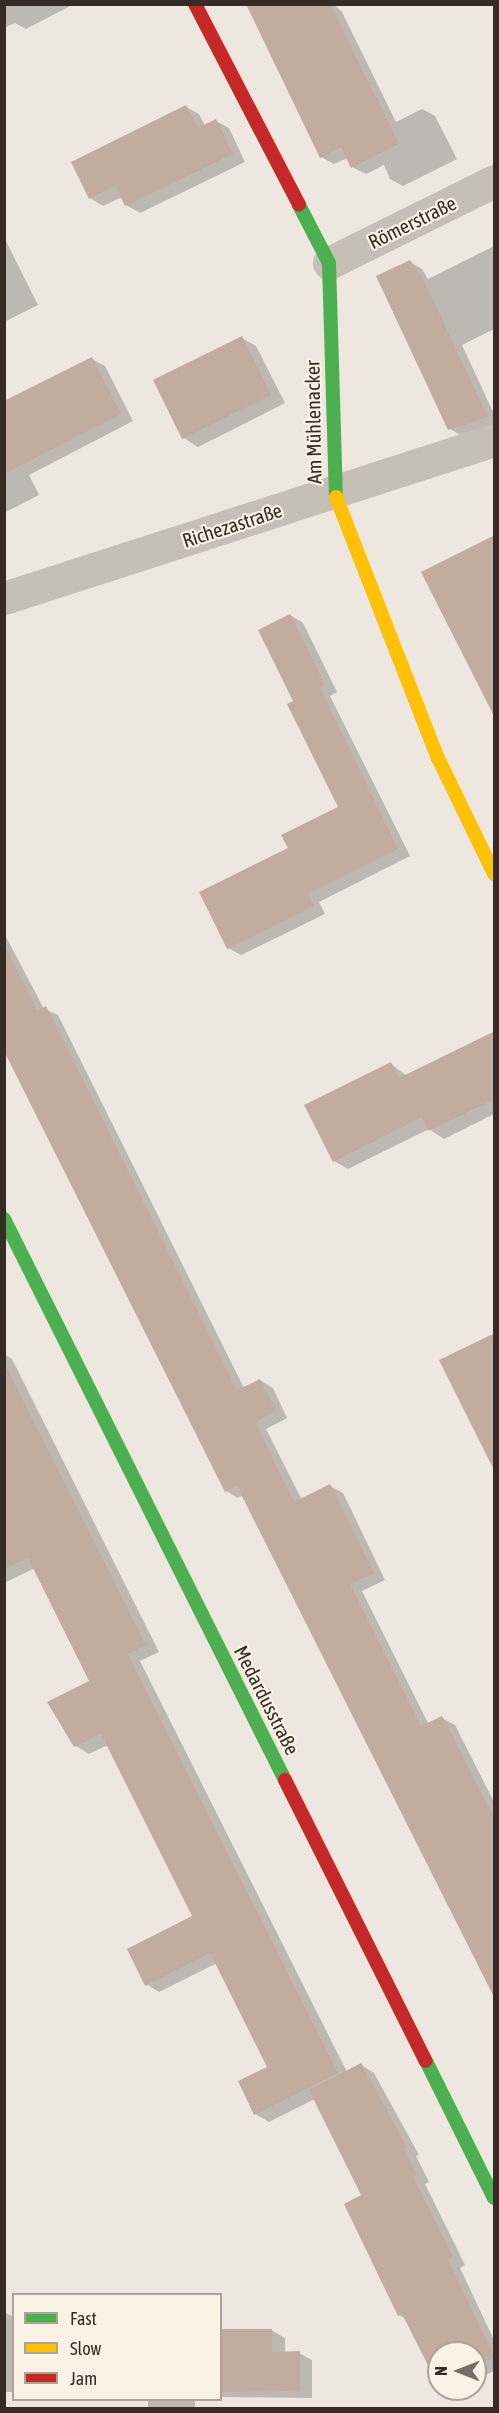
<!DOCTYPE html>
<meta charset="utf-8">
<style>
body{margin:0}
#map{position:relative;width:499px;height:2413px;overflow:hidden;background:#ede7df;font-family:"Asap Condensed",sans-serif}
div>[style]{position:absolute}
.shadow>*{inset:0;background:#0003}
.building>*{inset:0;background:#c2ab9f}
.street>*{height:33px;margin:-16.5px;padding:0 16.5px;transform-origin:16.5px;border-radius:16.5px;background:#c6bfb8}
.fast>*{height:14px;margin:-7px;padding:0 7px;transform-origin:7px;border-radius:7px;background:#4caf50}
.slow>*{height:14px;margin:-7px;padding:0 7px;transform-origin:7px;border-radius:7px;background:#ffc107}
.jam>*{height:14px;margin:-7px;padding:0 7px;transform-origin:7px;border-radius:7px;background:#c62828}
span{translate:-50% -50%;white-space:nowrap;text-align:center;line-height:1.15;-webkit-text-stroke:4.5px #faf2e5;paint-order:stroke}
.street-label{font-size:20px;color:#362c26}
.frame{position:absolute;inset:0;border:6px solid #362c26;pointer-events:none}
.legend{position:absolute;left:12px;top:2293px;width:210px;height:108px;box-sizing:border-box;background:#faf2e5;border:2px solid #aca399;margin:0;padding:8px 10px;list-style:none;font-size:18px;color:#362c26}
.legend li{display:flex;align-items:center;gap:12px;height:30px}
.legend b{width:30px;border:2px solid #aca399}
.north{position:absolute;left:427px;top:2341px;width:60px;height:60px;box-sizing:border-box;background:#faf2e5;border:2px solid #aca399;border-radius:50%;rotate:270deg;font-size:16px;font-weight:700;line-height:24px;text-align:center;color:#362c26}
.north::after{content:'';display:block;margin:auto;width:21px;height:27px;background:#766d67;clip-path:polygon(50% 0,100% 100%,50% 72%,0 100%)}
</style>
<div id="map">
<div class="shadow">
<div style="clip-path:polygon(4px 4px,74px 4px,26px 29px,15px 23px,4px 28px)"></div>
<div style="clip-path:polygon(250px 4px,333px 4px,342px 12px,396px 122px,422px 109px,435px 116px,457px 159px,403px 186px,390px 179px,384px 165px,366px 174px,352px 167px,348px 158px,334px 164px,321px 157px)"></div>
<div style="clip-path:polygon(186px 107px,199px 114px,205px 126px,216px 121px,229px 128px,245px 162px,140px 213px,126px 205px,122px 197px,103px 206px,90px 198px)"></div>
<div style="clip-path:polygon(4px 237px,38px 305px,4px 322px)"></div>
<div style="clip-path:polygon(494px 246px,494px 329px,462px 345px,494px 414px,494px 425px,462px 436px,450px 429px,410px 262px,422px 269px,428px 279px)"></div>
<div style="clip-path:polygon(242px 338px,256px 346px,285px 403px,198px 447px,184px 438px)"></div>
<div style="clip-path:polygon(92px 359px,105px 366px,133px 421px,29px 475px,39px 495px,4px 513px,4px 403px)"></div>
<div style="clip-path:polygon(290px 615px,303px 623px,337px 692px,330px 696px,410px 856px,319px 902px,325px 914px,241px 955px,228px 948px,290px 849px,340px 808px,295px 701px)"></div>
<div style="clip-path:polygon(4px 933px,44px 1009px,58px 1015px,244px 1388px,260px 1380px,273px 1388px,287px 1418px,266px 1429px,302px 1500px,330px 1486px,343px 1493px,385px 1580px,362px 1591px,429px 1725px,442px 1718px,455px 1725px,494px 1802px,494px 1996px,242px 1496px,238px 1498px,226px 1491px,4px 1049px)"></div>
<div style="clip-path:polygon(494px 1036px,494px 1114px,444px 1139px,429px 1129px,348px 1169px,334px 1161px,391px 1064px,407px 1076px)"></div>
<div style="clip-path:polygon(4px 1354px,12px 1359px,159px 1652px,140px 1661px,347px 2072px,361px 2065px,374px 2073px,419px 2155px,416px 2156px,429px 2182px,425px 2184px,465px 2265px,460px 2268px,494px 2340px,494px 2371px,475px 2380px,475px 2353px,439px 2353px,439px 2384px,406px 2319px,399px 2315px,363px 2195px,315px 2099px,269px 2122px,255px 2114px,269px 2067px,217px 1963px,159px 1992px,146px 1984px,194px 1916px,108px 1745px,89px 1754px,76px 1746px,50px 1703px,91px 1682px,35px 1568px,4px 1583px)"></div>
<div style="clip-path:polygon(4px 2312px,14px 2317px,14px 2392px,4px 2392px)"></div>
<div style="clip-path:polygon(271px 2330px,285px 2338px,285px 2353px,299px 2353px,312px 2360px,312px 2398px,220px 2397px,220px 2331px)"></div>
<div style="clip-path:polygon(148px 2400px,195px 2400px,195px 2408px,148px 2408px)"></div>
</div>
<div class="building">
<div style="clip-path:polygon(246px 4px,330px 4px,399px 144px,351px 168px,341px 147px,320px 158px)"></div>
<div style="clip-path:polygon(186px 105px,198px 128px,216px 119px,233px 154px,125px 206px,115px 186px,89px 199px,71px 162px)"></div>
<div style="clip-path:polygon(410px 260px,423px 279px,488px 417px,448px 430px,376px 276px)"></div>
<div style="clip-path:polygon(242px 336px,271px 395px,182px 439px,153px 380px)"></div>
<div style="clip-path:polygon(92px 357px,121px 414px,4px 474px,4px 401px)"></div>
<div style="clip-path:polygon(495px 535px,495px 718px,421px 572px)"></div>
<div style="clip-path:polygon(290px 614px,325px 685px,314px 691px,320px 688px,398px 849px,308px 894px,314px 906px,227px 949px,199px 892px,288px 848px,281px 835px,338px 807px,287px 704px,293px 701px,258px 630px)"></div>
<div style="clip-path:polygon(4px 944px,37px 1011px,46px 1006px,237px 1390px,260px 1379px,276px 1411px,255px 1422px,294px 1502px,330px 1484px,374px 1573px,350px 1584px,421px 1726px,442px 1716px,495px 1819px,495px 1999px,237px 1486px,225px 1492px,4px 1051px)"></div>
<div style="clip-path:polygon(495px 1031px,495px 1099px,428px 1131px,422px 1117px,333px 1162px,304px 1105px,391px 1062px,399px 1078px)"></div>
<div style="clip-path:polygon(495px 1333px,495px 1472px,439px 1360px)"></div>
<div style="clip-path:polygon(4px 1363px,146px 1645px,128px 1654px,338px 2073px,254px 2115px,238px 2081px,267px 2067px,210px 1953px,145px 1986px,127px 1949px,192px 1916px,101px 1734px,74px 1747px,47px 1702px,89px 1681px,28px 1558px,4px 1569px)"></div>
<div style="clip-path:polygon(361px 2063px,407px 2147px,404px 2149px,417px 2175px,413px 2177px,453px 2257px,448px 2260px,495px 2357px,475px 2367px,475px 2353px,439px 2353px,438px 2385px,402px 2314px,398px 2316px,344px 2204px,361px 2195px,309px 2090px)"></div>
<div style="clip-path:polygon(220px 2329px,272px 2329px,272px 2352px,300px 2351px,300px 2391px,220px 2392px)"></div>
</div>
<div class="street">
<div style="left:329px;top:263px;width:184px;rotate:-26.4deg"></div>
<div style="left:4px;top:598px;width:515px;rotate:-17.87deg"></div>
</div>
<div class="fast">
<div style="left:299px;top:205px;width:65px;rotate:62.7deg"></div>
<div style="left:329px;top:263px;width:234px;rotate:88.3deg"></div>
<div style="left:4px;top:1219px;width:627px;rotate:63.39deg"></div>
<div style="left:426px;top:2061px;width:153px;rotate:63.6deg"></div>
</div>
<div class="slow">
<div style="left:336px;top:497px;width:280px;rotate:68.7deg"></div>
<div style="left:438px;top:758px;width:129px;rotate:64.2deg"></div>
</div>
<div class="jam">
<div style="left:195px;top:4px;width:226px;rotate:62.6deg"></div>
<div style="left:285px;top:1780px;width:314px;rotate:63.4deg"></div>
</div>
<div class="street-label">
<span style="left:412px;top:222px;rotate:-26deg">Römerstraße</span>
<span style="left:313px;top:422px;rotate:-91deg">Am Mühlenacker</span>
<span style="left:232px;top:525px;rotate:-18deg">Richezastraße</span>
<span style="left:267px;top:1700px;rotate:63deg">Medardusstraße</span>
</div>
<div class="frame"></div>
<ul class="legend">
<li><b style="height:8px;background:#4caf50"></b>Fast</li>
<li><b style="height:8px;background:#ffc107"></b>Slow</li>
<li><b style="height:8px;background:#c62828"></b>Jam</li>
</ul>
<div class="north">N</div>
</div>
